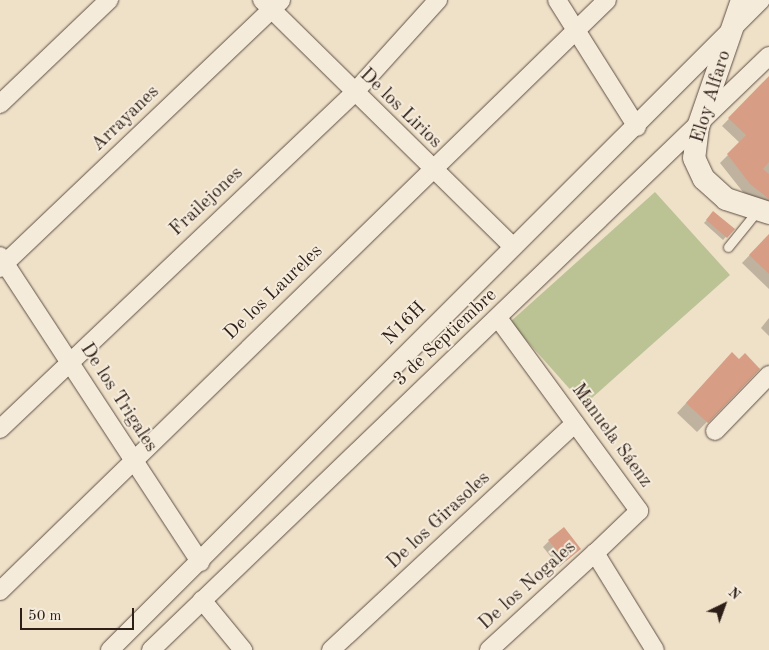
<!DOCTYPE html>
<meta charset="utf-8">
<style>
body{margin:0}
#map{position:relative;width:769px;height:650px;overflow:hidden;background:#efe0c8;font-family:"Old Standard TT",serif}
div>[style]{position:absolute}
.green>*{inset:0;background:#bbc294}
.shadow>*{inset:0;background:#0003}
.building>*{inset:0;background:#d79e85}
.roads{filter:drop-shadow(0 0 1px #5e4f44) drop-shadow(0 0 1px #5e4f44)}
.service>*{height:9px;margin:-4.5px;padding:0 4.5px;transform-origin:4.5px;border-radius:4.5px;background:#f5ebdb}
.minor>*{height:18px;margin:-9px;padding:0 9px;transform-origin:9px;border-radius:9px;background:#f5ebdb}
.tertiary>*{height:22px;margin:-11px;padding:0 11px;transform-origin:11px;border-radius:11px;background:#f5ebdb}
span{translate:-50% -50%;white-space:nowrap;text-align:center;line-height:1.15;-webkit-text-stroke:4px #f5ebdb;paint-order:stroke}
.street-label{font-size:19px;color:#2d1f18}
.north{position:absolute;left:699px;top:580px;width:50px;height:50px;-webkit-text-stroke:4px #f5ebdb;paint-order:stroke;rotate:42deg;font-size:14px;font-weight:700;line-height:20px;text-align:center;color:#2d1f18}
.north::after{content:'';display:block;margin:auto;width:18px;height:22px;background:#2d1f18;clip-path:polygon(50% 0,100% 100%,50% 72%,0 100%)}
.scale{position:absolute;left:20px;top:608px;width:114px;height:22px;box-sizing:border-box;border:2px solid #2d1f18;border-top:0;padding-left:6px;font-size:15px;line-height:18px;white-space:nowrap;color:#2d1f18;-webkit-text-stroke:4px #f5ebdb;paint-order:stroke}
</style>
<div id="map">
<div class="green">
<div style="clip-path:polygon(655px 192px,730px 275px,584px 405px,510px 322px)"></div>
</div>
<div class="shadow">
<div style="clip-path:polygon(769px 77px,769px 202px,764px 207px,743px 192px,720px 163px,740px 143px,722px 126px)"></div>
<div style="clip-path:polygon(713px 213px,733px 229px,723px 240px,704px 223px)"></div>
<div style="clip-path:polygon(769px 235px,769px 289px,742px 263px)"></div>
<div style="clip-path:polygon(769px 318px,769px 336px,761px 328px)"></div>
<div style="clip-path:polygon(739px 361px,759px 369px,697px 432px,677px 413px,722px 364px)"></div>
<div style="clip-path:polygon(549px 541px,573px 555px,559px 567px,543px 547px)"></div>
</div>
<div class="building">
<div style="clip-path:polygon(769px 76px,769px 162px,763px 169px,769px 174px,769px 199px,750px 184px,727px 154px,746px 135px,728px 118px)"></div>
<div style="clip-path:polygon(713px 211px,735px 229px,727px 238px,706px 220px)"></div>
<div style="clip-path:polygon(769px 234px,769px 274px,749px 255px)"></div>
<div style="clip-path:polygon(732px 352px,739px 359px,745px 353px,760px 369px,708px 423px,686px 403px)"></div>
<div style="clip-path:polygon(564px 527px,581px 549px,566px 561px,548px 540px)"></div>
</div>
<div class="roads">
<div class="service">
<div style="left:728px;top:247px;width:48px;rotate:-51deg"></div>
</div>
<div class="minor">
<div style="left:262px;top:0;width:351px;rotate:44.5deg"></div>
<div style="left:557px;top:0;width:150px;rotate:57.8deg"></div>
<div style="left:0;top:104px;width:151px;rotate:-43.7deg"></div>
<div style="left:0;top:256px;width:366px;rotate:56.8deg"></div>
<div style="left:0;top:268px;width:388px;rotate:-43.6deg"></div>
<div style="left:498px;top:318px;width:239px;rotate:53.8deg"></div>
<div style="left:639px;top:511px;width:61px;rotate:136.3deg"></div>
<div style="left:595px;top:553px;width:114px;rotate:58.3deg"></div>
<div style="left:0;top:429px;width:487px;rotate:-43.5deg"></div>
<div style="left:353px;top:94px;width:127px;rotate:-47.9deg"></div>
<div style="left:715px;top:431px;width:78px;rotate:-46deg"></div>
<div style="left:0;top:591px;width:847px;rotate:-44.23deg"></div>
<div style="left:202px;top:600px;width:65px;rotate:50.6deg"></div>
<div style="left:110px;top:650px;width:920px;rotate:-44.96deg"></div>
<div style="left:151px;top:650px;width:857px;rotate:-43.87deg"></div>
<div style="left:331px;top:650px;width:333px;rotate:-42.9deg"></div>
<div style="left:489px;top:650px;width:144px;rotate:-42.5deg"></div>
</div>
<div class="tertiary">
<div style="left:742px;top:0;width:134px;rotate:109.1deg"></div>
<div style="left:698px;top:127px;width:31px;rotate:97deg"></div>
<div style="left:694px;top:158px;width:23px;rotate:65deg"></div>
<div style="left:704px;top:179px;width:30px;rotate:42deg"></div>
<div style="left:726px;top:199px;width:45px;rotate:18deg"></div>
</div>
</div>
<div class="street-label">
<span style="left:712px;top:97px;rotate:-73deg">Eloy Alfaro</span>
<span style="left:400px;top:109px;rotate:44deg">De los Lirios</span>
<span style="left:126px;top:119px;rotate:-44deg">Arrayanes</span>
<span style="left:207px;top:202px;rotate:-43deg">Frailejones</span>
<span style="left:274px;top:293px;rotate:-44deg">De los Laureles</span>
<span style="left:405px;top:324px;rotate:-45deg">N16H</span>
<span style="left:446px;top:338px;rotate:-43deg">3 de Septiembre</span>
<span style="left:118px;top:398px;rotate:57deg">De los Trigales</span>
<span style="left:611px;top:436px;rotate:54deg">Manuela Sáenz</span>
<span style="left:439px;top:521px;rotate:-43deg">De los Girasoles</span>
<span style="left:528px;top:586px;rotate:-42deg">De los Nogales</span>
</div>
<div class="north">N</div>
<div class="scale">50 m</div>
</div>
